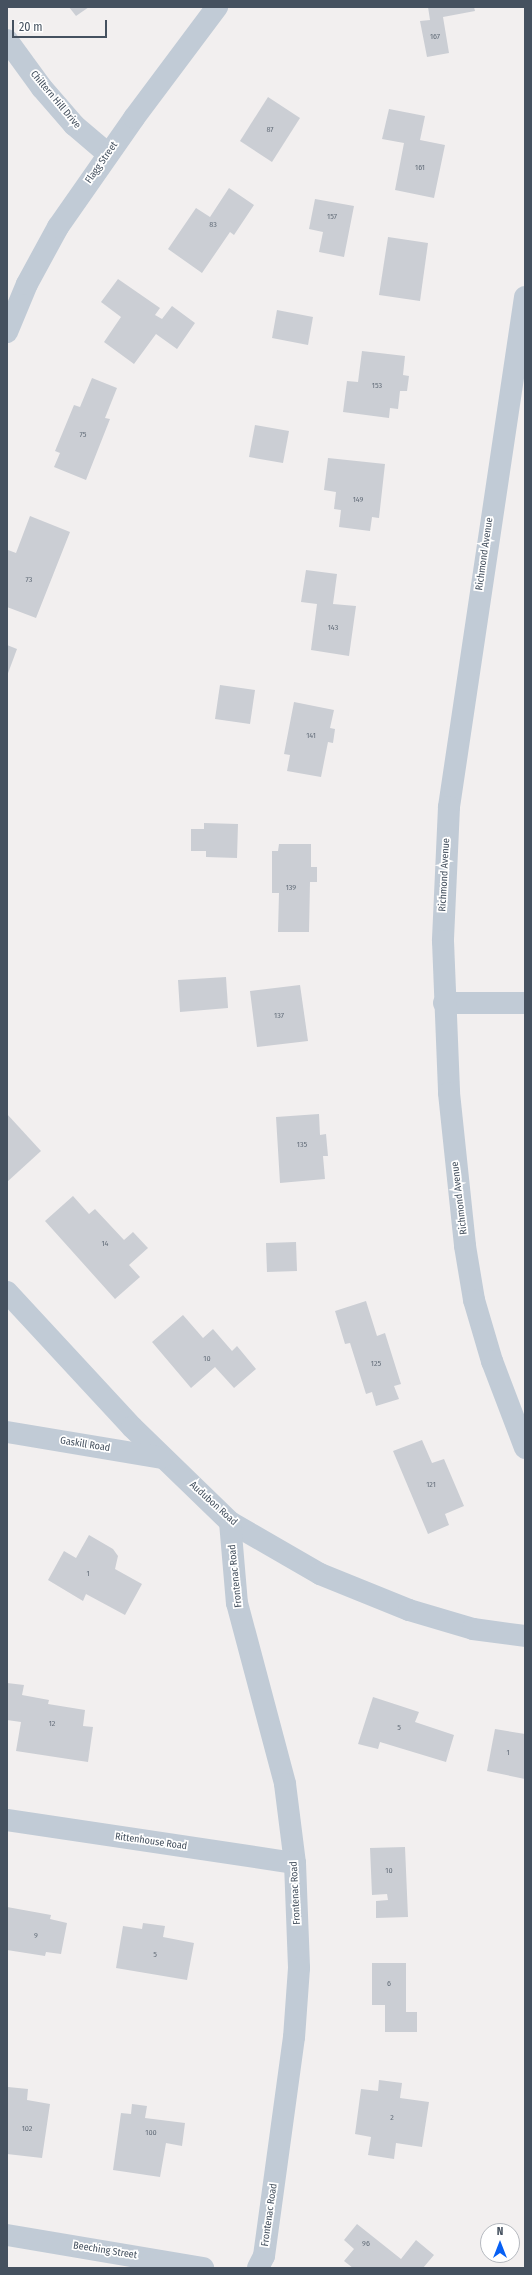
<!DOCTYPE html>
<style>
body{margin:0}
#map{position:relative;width:532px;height:2275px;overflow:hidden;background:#f2efef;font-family:"Fira Sans Condensed",sans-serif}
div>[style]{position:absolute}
.building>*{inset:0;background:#cbced4}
.minor>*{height:22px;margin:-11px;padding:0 11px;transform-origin:11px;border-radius:11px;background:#c1cbd6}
.tertiary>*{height:22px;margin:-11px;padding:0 11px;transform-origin:11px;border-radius:11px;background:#c1cbd6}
span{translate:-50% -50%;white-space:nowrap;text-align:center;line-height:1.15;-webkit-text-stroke:3.5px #fff;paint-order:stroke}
.number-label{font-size:8px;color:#66707c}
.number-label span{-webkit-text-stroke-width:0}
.street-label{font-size:10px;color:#45515f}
.frame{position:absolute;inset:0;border:8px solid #45515f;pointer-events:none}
.north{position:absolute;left:480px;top:2223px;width:40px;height:40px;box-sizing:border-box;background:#fff;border:1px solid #b5b9bf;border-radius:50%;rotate:0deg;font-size:11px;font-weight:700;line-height:16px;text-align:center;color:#45515f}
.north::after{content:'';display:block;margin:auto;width:14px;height:18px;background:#0760f4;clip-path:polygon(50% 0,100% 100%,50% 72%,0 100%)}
.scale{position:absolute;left:12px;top:20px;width:95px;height:18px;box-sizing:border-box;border:2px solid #45515f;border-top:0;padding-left:5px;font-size:12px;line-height:14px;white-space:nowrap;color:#45515f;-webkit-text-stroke:3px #fff;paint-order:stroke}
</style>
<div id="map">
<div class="building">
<div style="clip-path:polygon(69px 7px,89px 7px,76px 16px)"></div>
<div style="clip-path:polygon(428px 7px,474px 7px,475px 11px,443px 17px,449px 53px,427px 57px,420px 21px,430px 20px)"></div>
<div style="clip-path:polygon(268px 97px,300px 118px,272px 162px,240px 141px)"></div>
<div style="clip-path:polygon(389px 109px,425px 116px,420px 140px,445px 145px,434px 198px,395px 190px,404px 143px,382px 139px)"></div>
<div style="clip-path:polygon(229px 188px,254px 205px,234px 235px,230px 232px,202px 273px,168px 249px,196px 208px,210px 217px)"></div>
<div style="clip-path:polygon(315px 199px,354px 206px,344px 257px,319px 252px,323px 232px,309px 229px)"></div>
<div style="clip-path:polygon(388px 237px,428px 243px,420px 301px,379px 295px)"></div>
<div style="clip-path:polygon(118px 279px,160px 308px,155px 315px,162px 319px,172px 306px,195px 323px,177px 349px,156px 334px,134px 364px,104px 342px,121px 317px,101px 302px)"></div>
<div style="clip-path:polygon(277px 310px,313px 317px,308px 345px,272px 338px)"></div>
<div style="clip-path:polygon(362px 351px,405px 356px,403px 375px,409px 376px,407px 391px,400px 391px,398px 409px,390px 408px,389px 418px,343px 412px,347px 381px,358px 382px)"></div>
<div style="clip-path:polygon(92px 378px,117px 388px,105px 418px,110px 419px,86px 480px,54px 467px,60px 453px,55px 451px,74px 405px,80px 407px)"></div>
<div style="clip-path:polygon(255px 425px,289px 431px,283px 463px,249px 457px)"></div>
<div style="clip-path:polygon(328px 458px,385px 464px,379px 518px,372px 517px,370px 531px,339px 527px,341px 510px,334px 509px,336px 492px,324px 490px)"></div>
<div style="clip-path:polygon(30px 516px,70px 532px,36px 618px,7px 607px,7px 553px,8px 550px,16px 553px)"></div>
<div style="clip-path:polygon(306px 570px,337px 574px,333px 604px,356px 606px,349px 656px,311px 650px,317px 604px,301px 602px)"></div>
<div style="clip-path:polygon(7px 645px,17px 649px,7px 676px)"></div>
<div style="clip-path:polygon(220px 685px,255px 690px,250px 724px,215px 719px)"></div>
<div style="clip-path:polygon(294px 702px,334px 710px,330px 728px,335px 729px,333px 743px,328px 742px,321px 777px,287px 771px,290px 755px,284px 754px)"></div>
<div style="clip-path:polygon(204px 823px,238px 824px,237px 858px,206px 857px,206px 851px,191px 851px,191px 829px,204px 829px)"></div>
<div style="clip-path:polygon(279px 844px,311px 844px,311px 867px,317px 867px,317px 882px,310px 882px,309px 932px,278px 932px,279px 893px,272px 893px,272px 851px,278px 851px)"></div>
<div style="clip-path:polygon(226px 977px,228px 1008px,180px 1012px,178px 980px)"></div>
<div style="clip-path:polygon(300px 985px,308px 1041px,257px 1047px,250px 991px)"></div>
<div style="clip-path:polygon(7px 1114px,41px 1151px,7px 1182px)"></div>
<div style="clip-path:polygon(319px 1114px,320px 1135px,326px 1134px,328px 1156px,323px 1156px,325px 1179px,280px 1183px,276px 1117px)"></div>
<div style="clip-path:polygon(73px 1196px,89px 1214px,95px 1209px,124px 1240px,133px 1232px,148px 1248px,129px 1265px,140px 1277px,115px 1299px,45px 1221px)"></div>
<div style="clip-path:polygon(296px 1242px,297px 1271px,267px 1272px,266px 1243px)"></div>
<div style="clip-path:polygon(366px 1301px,377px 1336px,385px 1333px,401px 1384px,394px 1386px,399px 1399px,376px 1406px,372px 1392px,366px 1394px,350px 1343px,345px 1344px,335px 1311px)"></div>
<div style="clip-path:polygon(183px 1315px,203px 1338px,213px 1329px,232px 1351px,237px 1346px,256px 1369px,234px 1388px,215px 1367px,191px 1388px,152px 1342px)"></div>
<div style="clip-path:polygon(422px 1440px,432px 1463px,444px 1459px,464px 1506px,445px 1514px,449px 1525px,428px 1534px,393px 1451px)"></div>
<div style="clip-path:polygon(89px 1535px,113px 1549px,118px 1556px,115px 1569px,142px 1584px,125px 1615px,86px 1594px,83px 1601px,48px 1580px,64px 1551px,76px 1558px)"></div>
<div style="clip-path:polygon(7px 1683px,24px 1685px,22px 1695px,49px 1700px,48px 1704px,85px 1710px,83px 1726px,93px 1727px,88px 1762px,16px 1751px,21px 1722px,7px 1720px)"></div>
<div style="clip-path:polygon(373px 1697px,419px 1712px,415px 1722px,454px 1735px,446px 1762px,380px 1742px,378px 1749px,358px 1744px)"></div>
<div style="clip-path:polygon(495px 1729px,525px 1734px,525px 1779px,487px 1771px)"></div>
<div style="clip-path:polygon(405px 1847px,408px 1917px,376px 1918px,376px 1901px,388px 1900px,387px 1894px,372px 1895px,370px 1848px)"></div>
<div style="clip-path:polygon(7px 1907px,51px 1915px,50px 1919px,67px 1923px,61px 1954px,46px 1952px,45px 1956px,7px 1950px)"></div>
<div style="clip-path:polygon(143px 1923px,165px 1926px,163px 1937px,194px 1943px,187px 1980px,116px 1968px,123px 1926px,142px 1929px)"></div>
<div style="clip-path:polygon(372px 1963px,406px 1963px,406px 2012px,417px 2012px,417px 2032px,385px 2032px,385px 2005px,372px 2005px)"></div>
<div style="clip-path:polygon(379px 2080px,402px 2083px,400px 2098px,429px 2102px,422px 2147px,396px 2143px,394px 2159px,368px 2155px,371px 2137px,355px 2134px,361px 2089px,378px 2091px)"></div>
<div style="clip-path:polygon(8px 2087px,28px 2089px,27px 2100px,50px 2104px,42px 2158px,7px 2154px)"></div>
<div style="clip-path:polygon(132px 2104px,147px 2106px,145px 2118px,185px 2123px,182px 2146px,166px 2143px,160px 2177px,113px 2170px,121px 2113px,131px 2114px)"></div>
<div style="clip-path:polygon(357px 2224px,401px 2259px,416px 2240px,434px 2255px,423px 2268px,353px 2268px,344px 2261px,354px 2249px,344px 2240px)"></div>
</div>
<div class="minor">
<div style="left:7px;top:40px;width:59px;rotate:53.9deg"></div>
<div style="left:42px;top:88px;width:49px;rotate:49.1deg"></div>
<div style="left:74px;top:125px;width:45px;rotate:40.5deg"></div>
<div style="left:444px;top:1003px;width:81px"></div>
<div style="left:7px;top:1292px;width:184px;rotate:47.2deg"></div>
<div style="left:132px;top:1427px;width:136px;rotate:44.1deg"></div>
<div style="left:230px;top:1522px;width:104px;rotate:30deg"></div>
<div style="left:320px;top:1574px;width:96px;rotate:22deg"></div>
<div style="left:409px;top:1610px;width:67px;rotate:16.5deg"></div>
<div style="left:473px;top:1629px;width:52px;rotate:7.7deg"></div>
<div style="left:7px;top:1432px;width:157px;rotate:9.5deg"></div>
<div style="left:230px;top:1522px;width:81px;rotate:85.1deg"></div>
<div style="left:237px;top:1603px;width:187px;rotate:75.1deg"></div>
<div style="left:285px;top:1784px;width:80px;rotate:82.8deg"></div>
<div style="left:295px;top:1863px;width:105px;rotate:87.8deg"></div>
<div style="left:299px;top:1968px;width:69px;rotate:94.1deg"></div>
<div style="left:294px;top:2037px;width:221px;rotate:97.8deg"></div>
<div style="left:264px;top:2256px;width:13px;rotate:117deg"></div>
<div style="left:7px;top:1820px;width:291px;rotate:8.5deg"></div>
<div style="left:7px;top:2235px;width:199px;rotate:9.6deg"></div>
</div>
<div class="tertiary">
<div style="left:525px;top:297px;width:516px;rotate:98.48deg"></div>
<div style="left:449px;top:807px;width:134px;rotate:92.6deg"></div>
<div style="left:443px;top:941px;width:152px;rotate:87.7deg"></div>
<div style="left:449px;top:1093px;width:154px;rotate:84deg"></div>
<div style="left:465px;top:1246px;width:55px;rotate:80.5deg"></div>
<div style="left:474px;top:1300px;width:64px;rotate:73.6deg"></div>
<div style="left:492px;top:1361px;width:93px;rotate:69.2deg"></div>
<div style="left:7px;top:332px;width:52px;rotate:-67.4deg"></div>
<div style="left:27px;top:284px;width:65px;rotate:-61.5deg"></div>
<div style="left:58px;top:227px;width:133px;rotate:-55.1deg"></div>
<div style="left:134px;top:118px;width:139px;rotate:-53.2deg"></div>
</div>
<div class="number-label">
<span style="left:435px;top:37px">167</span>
<span style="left:270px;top:130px">87</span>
<span style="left:420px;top:168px">161</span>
<span style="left:332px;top:217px">157</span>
<span style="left:213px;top:225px">83</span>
<span style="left:377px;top:386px">153</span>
<span style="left:83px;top:435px">75</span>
<span style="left:358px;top:500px">149</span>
<span style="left:29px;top:580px">73</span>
<span style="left:333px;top:628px">143</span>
<span style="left:311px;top:736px">141</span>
<span style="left:291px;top:888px">139</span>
<span style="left:279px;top:1016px">137</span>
<span style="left:302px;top:1145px">135</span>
<span style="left:105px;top:1244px">14</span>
<span style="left:207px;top:1359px">10</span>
<span style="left:376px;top:1364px">125</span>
<span style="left:431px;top:1485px">121</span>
<span style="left:88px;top:1574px">1</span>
<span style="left:52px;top:1724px">12</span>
<span style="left:399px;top:1728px">5</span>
<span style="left:508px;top:1753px">1</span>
<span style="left:389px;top:1871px">10</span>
<span style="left:36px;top:1936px">9</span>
<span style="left:155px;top:1955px">5</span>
<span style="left:389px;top:1984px">6</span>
<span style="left:392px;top:2118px">2</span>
<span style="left:27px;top:2129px">102</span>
<span style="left:151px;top:2133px">100</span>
<span style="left:366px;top:2244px">96</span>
</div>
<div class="street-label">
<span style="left:55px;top:100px;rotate:50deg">Chiltern Hill Drive</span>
<span style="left:102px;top:163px;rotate:-55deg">Flagg Street</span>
<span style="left:485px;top:554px;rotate:-82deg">Richmond Avenue</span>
<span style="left:445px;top:875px;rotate:-87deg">Richmond Avenue</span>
<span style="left:460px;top:1198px;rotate:-97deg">Richmond Avenue</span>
<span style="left:85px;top:1445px;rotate:9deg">Gaskill Road</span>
<span style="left:213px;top:1504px;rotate:42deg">Audubon Road</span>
<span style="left:236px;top:1576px;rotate:-96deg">Frontenac Road</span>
<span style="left:151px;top:1842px;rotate:8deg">Rittenhouse Road</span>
<span style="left:296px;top:1893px;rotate:-93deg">Frontenac Road</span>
<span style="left:270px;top:2215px;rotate:-82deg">Frontenac Road</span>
<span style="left:105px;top:2251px;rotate:9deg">Beeching Street</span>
</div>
<div class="frame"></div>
<div class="north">N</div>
<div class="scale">20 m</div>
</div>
